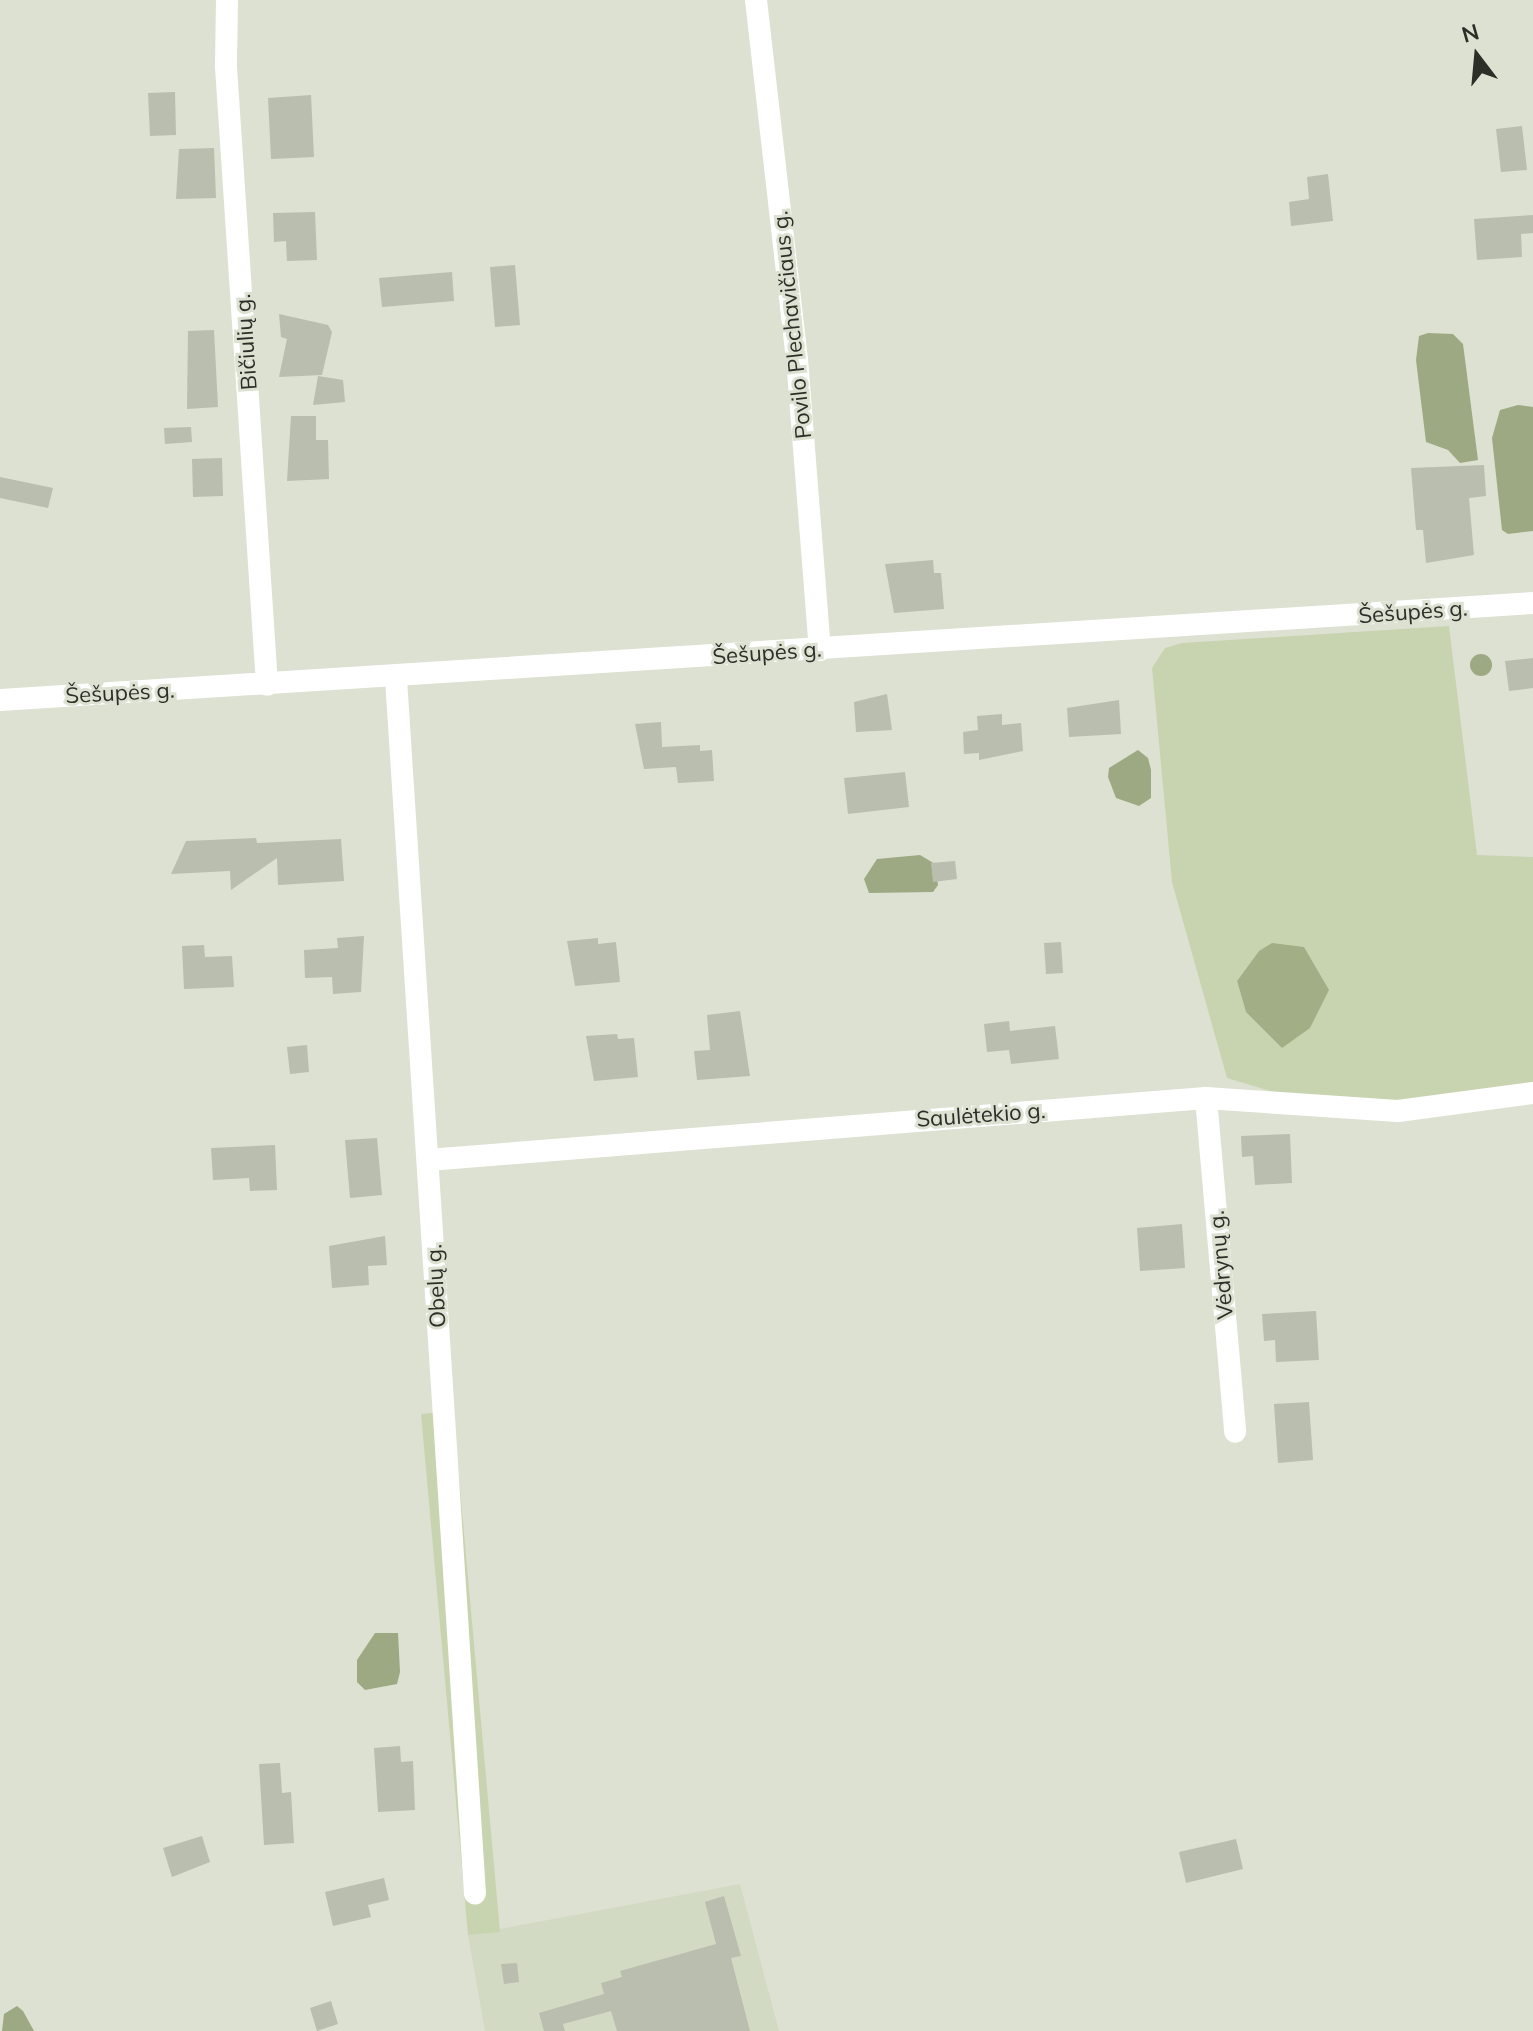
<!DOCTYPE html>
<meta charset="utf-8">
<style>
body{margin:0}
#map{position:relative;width:1533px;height:2031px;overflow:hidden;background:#dce1d2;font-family:Mulish,sans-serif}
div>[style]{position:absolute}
.built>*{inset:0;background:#d3dac3}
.green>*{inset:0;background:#c8d4af}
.forest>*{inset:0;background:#a2ae86}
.water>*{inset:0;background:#9da982}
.round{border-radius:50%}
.building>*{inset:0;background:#b9beae}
.minor>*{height:22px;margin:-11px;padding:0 11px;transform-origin:11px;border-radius:11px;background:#fff}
span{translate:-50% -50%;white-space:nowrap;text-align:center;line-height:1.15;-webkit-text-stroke:6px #dce1d2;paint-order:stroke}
.street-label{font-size:22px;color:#2c2e28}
.north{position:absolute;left:1437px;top:16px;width:80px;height:80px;-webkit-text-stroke:6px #dce1d2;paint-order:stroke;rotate:344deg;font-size:22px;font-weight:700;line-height:32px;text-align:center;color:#2c2e28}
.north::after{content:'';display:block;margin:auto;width:28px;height:36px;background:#2c2e28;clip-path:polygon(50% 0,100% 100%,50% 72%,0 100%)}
</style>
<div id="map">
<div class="built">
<div style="clip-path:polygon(740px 1884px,779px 2031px,485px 2031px,468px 1935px)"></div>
</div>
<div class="green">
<div style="clip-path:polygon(evenodd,1449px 626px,1477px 855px,1533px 857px,1533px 1093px,1357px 1117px,1227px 1078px,1172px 882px,1152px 668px,1165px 648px,1182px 643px,1449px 626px,1304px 947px,1315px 970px,1246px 1012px,1237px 981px,1259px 951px,1304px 947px)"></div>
<div style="clip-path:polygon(453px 1411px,500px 1932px,468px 1935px,421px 1414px)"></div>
</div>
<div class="forest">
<div style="clip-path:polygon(1272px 943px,1304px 947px,1329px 990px,1310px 1028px,1282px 1048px,1246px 1012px,1237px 981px,1259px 951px)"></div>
</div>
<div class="water">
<div style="clip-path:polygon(1428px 333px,1453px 334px,1463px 344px,1478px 460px,1460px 463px,1448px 450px,1426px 442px,1416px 360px,1419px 336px)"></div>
<div style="clip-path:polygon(1518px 405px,1533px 407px,1533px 531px,1508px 534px,1502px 530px,1492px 438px,1500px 410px)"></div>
<div class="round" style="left:1470px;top:654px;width:22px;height:22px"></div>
<div style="clip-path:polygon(1138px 750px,1148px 758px,1151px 770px,1151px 798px,1139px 806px,1116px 798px,1108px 777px,1109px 768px)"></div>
<div style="clip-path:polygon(920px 855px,935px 864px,938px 885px,933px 892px,869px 893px,864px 879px,877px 859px)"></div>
<div style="clip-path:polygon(375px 1633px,398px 1633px,400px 1672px,397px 1684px,365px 1690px,357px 1682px,357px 1660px)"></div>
<div style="clip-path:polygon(17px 2006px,23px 2011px,34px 2031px,2px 2031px,4px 2014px)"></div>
</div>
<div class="building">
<div style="clip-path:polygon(175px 92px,176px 135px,150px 136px,148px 93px)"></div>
<div style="clip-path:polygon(311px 95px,314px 157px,271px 159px,268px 98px)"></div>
<div style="clip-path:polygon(1522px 126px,1527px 170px,1501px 172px,1496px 129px)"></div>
<div style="clip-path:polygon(214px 148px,216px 198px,176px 199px,179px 149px)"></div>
<div style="clip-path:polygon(1328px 174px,1333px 221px,1291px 226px,1289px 202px,1309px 199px,1307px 177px)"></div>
<div style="clip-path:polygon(315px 212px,317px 260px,287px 261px,286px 241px,274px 242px,273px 213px)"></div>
<div style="clip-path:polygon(1533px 215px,1533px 233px,1521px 234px,1522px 257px,1477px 260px,1474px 219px)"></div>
<div style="clip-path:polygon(515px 265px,520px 325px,495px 327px,490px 267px)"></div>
<div style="clip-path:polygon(452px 272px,454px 301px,382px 307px,379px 278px)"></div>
<div style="clip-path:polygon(279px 314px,328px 325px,332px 332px,322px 375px,279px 377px,287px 339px,281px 337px)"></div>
<div style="clip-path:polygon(214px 330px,218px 407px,187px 409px,188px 331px)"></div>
<div style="clip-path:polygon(318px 376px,343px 380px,345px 402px,313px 405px)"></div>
<div style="clip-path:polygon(291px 416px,316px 416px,316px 440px,328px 440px,329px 479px,287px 481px)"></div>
<div style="clip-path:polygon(191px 427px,192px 442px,165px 444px,164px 428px)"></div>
<div style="clip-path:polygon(222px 458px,223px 496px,193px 497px,192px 459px)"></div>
<div style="clip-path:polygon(1484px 465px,1486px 496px,1469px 498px,1474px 555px,1426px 563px,1423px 530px,1416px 530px,1411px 468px)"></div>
<div style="clip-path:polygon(0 477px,53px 488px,48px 508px,0 498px)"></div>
<div style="clip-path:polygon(933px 560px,934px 573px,941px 573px,944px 609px,894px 613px,885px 564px)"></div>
<div style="clip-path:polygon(1533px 658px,1533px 688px,1509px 691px,1505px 661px)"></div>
<div style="clip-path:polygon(887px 694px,892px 730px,856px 732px,854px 702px)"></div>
<div style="clip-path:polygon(1119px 700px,1121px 734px,1069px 737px,1067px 708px)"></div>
<div style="clip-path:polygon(1002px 714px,1002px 725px,1021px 723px,1023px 751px,979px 760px,979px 753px,964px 754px,963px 732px,978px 730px,977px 716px)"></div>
<div style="clip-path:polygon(661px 722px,662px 747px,700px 745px,700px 751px,712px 750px,714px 781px,678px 783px,676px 767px,644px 769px,635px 724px)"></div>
<div style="clip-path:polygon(905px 772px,909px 807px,848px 814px,844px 778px)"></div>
<div style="clip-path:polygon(256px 838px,257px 843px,341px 839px,344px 881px,278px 885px,277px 858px,231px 890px,230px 871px,171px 874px,186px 841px)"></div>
<div style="clip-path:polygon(955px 861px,957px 879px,933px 882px,931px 863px)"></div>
<div style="clip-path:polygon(364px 936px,361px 992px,333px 994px,332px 977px,305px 978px,304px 950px,338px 948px,337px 938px)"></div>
<div style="clip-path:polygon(598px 938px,598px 944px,616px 942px,620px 982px,575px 986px,567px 941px)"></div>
<div style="clip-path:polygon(1061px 942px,1063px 973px,1046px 974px,1044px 943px)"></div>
<div style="clip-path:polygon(204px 945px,205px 957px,232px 956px,234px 987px,184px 989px,182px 946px)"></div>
<div style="clip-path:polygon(740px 1011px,750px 1076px,697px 1080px,694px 1051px,710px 1050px,707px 1015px)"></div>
<div style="clip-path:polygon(1009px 1021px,1010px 1031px,1055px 1026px,1059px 1059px,1011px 1064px,1009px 1050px,987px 1052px,984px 1024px)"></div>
<div style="clip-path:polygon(617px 1034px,618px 1039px,634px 1038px,638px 1077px,594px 1081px,586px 1036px)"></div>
<div style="clip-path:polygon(307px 1045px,309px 1072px,290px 1074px,287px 1047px)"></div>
<div style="clip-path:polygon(1290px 1134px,1292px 1183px,1255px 1185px,1253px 1156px,1242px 1157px,1241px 1136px)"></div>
<div style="clip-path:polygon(377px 1138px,382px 1195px,350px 1198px,345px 1140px)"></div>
<div style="clip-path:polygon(275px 1145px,277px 1190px,250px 1191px,249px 1178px,213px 1180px,211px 1148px)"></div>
<div style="clip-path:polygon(1182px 1224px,1185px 1268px,1140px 1271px,1137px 1228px)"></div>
<div style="clip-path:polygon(385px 1236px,387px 1265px,368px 1266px,369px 1285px,332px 1288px,329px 1246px)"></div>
<div style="clip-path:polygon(1316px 1311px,1319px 1360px,1276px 1362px,1275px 1340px,1264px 1341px,1262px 1314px)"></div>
<div style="clip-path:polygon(1309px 1402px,1313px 1460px,1278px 1463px,1274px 1404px)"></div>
<div style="clip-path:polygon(400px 1746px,401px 1762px,413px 1761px,415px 1810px,378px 1812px,374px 1748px)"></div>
<div style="clip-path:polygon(280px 1763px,282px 1793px,291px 1792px,294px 1843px,264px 1845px,259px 1764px)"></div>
<div style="clip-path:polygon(202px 1836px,210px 1862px,172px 1877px,163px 1848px)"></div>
<div style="clip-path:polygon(1236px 1839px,1243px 1869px,1186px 1883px,1179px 1852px)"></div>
<div style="clip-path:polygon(384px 1878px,389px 1900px,368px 1905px,371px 1917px,333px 1926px,325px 1892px)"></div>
<div style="clip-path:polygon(724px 1896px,741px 1956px,731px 1958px,750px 2031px,617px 2031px,611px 2011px,563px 2024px,565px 2031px,544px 2031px,539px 2013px,604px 1994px,601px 1983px,622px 1977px,620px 1971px,716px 1944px,705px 1902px)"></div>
<div style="clip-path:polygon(517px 1963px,519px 1982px,504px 1984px,501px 1964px)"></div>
<div style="clip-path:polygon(331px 2001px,338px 2024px,317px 2031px,310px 2008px)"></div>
</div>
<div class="minor">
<div style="left:227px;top:0;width:67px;rotate:90.9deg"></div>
<div style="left:226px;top:67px;width:619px;rotate:86.2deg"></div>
<div style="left:756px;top:0;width:361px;rotate:83.5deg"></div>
<div style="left:797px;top:359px;width:292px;rotate:85.5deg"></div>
<div style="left:396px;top:679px;width:1217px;rotate:86.28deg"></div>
<div style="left:0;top:700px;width:1536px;rotate:-3.62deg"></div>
<div style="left:1206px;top:1098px;width:335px;rotate:85deg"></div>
<div style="left:428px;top:1160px;width:780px;rotate:-4.56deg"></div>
<div style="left:1206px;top:1098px;width:192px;rotate:3.9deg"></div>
<div style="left:1398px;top:1111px;width:136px;rotate:-7.6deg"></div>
</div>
<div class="street-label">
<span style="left:792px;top:325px;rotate:-96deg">Povilo Plechavičiaus g.</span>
<span style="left:246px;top:342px;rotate:-94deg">Bičiulių g.</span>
<span style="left:1413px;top:612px;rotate:-4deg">Šešupės g.</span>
<span style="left:767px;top:653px;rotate:-4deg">Šešupės g.</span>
<span style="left:120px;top:693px;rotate:-3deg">Šešupės g.</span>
<span style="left:981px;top:1115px;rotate:-4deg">Saulėtekio g.</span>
<span style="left:1221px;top:1265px;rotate:-95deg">Vėdrynų g.</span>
<span style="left:436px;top:1286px;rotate:-93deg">Obelų g.</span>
</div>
<div class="north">N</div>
</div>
